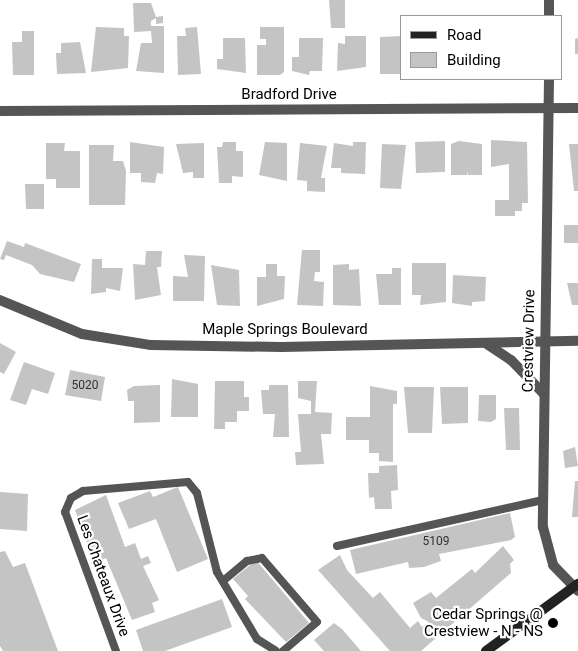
<!DOCTYPE html>
<style>
body{margin:0}
#map{position:relative;width:578px;height:651px;overflow:hidden;background:#fff;font-family:Roboto,sans-serif}
div>[style]{position:absolute}
.building>*{inset:0;background:#c4c4c4}
.lane>*{height:8px;margin:-4px;padding:0 4px;transform-origin:4px;border-radius:4px;background:#555}
.street>*{height:10px;margin:-5px;padding:0 5px;transform-origin:5px;border-radius:5px;background:#555}
.secondary>*{height:10px;margin:-5px;padding:0 5px;transform-origin:5px;border-radius:5px;background:#222}
.dots>*{width:14px;height:14px;translate:-50% -50%;box-sizing:border-box;border:2px solid #fff;border-radius:50%}
span{translate:-50% -50%;white-space:nowrap;text-align:center;line-height:1.15;-webkit-text-stroke:4.5px #fff;paint-order:stroke}
.number-label{font-size:12px;color:#313131}
.number-label span{-webkit-text-stroke-width:0}
.street-label{font-size:15px;color:#000}
.poi-label{font-size:15px;color:#000}
.right{translate:-100% -50%;text-align:right}
.legend{position:absolute;left:400px;top:15px;width:162px;height:65px;box-sizing:border-box;background:#fff;border:1px solid #999;margin:0;padding:6px 9px;list-style:none;font-size:15px;color:#000}
.legend li{display:flex;align-items:center;gap:10px;height:25px}
.legend b{width:25px;border:1px solid #999}
</style>
<div id="map">
<div class="building">
<div style="clip-path:polygon(329px 0,345px 0,345px 28px,331px 28px)"></div>
<div style="clip-path:polygon(133px 3px,151px 3px,156px 17px,163px 16px,163px 23px,156px 24px,156px 18px,151px 21px,151px 26px,164px 26px,164px 73px,136px 71px,141px 43px,152px 43px,151px 31px,134px 32px)"></div>
<div style="clip-path:polygon(96px 27px,124px 28px,124px 36px,129px 36px,128px 68px,91px 72px)"></div>
<div style="clip-path:polygon(197px 27px,201px 74px,178px 75px,177px 36px,186px 36px,185px 28px)"></div>
<div style="clip-path:polygon(260px 27px,284px 27px,284px 72px,280px 75px,257px 75px,257px 45px,266px 45px,266px 39px,260px 39px)"></div>
<div style="clip-path:polygon(22px 31px,34px 31px,34px 75px,13px 75px,12px 42px,22px 42px)"></div>
<div style="clip-path:polygon(345px 36px,366px 36px,366px 67px,337px 71px,338px 43px,345px 44px)"></div>
<div style="clip-path:polygon(402px 36px,401px 74px,380px 74px,380px 37px)"></div>
<div style="clip-path:polygon(223px 38px,245px 38px,246px 73px,217px 69px,217px 59px,223px 59px)"></div>
<div style="clip-path:polygon(299px 38px,323px 38px,322px 71px,310px 71px,309px 75px,292px 71px,292px 57px,299px 57px)"></div>
<div style="clip-path:polygon(578px 38px,578px 54px,575px 54px,575px 39px)"></div>
<div style="clip-path:polygon(80px 42px,86px 73px,57px 74px,56px 53px,61px 53px,61px 43px)"></div>
<div style="clip-path:polygon(491px 140px,527px 142px,528px 203px,522px 203px,522px 211px,515px 211px,515px 216px,495px 216px,495px 200px,509px 200px,509px 164px,491px 167px)"></div>
<div style="clip-path:polygon(445px 141px,445px 172px,416px 173px,415px 142px)"></div>
<div style="clip-path:polygon(459px 141px,482px 144px,482px 175px,468px 175px,468px 171px,467px 175px,451px 175px,451px 144px)"></div>
<div style="clip-path:polygon(130px 142px,164px 147px,163px 174px,157px 173px,155px 183px,141px 182px,141px 173px,130px 173px)"></div>
<div style="clip-path:polygon(223px 142px,236px 142px,236px 151px,243px 151px,243px 177px,232px 176px,232px 183px,219px 183px,217px 147px,222px 147px)"></div>
<div style="clip-path:polygon(265px 142px,287px 143px,287px 181px,259px 175px)"></div>
<div style="clip-path:polygon(353px 142px,366px 142px,365px 174px,341px 173px,341px 168px,331px 168px,334px 143px,353px 146px)"></div>
<div style="clip-path:polygon(46px 143px,65px 143px,64px 151px,80px 151px,80px 188px,56px 188px,56px 179px,46px 179px)"></div>
<div style="clip-path:polygon(204px 143px,204px 178px,193px 178px,193px 172px,183px 173px,176px 144px)"></div>
<div style="clip-path:polygon(300px 143px,327px 146px,321px 178px,325px 178px,325px 192px,307px 191px,307px 181px,297px 180px)"></div>
<div style="clip-path:polygon(382px 144px,406px 145px,401px 189px,380px 188px)"></div>
<div style="clip-path:polygon(569px 144px,578px 144px,578px 191px,574px 191px)"></div>
<div style="clip-path:polygon(89px 145px,114px 145px,113px 161px,123px 161px,126px 171px,125px 205px,89px 205px)"></div>
<div style="clip-path:polygon(25px 184px,44px 184px,44px 209px,26px 209px)"></div>
<div style="clip-path:polygon(564px 225px,578px 225px,578px 243px,564px 243px)"></div>
<div style="clip-path:polygon(7px 241px,24px 247px,25px 243px,81px 264px,74px 282px,40px 274px,32px 265px,6px 255px,4px 260px,0 259px)"></div>
<div style="clip-path:polygon(302px 250px,320px 250px,320px 272px,315px 272px,314px 281px,324px 282px,323px 306px,297px 305px)"></div>
<div style="clip-path:polygon(146px 251px,162px 251px,161px 267px,157px 267px,161px 295px,135px 300px,133px 264px,145px 265px)"></div>
<div style="clip-path:polygon(184px 255px,205px 256px,204px 301px,173px 301px,173px 276px,188px 277px)"></div>
<div style="clip-path:polygon(92px 259px,102px 259px,102px 268px,123px 268px,120px 291px,106px 288px,106px 292px,91px 294px)"></div>
<div style="clip-path:polygon(412px 263px,446px 263px,446px 302px,420px 305px,421px 295px,412px 295px)"></div>
<div style="clip-path:polygon(266px 264px,277px 264px,277px 276px,285px 276px,284px 299px,257px 306px,257px 277px,266px 277px)"></div>
<div style="clip-path:polygon(349px 264px,349px 270px,359px 269px,361px 306px,333px 305px,333px 265px)"></div>
<div style="clip-path:polygon(211px 265px,239px 270px,240px 306px,217px 305px)"></div>
<div style="clip-path:polygon(392px 268px,401px 268px,401px 305px,379px 305px,376px 274px,392px 274px)"></div>
<div style="clip-path:polygon(453px 275px,486px 277px,485px 301px,472px 302px,472px 306px,452px 303px)"></div>
<div style="clip-path:polygon(567px 283px,578px 283px,578px 305px,572px 305px)"></div>
<div style="clip-path:polygon(0 343px,16px 352px,4px 374px,0 372px)"></div>
<div style="clip-path:polygon(24px 362px,55px 373px,48px 394px,32px 389px,26px 405px,10px 400px)"></div>
<div style="clip-path:polygon(70px 370px,105px 377px,101px 401px,65px 395px)"></div>
<div style="clip-path:polygon(172px 379px,198px 384px,198px 417px,171px 417px)"></div>
<div style="clip-path:polygon(215px 381px,244px 381px,244px 397px,249px 397px,249px 411px,237px 411px,237px 422px,225px 422px,225px 429px,214px 429px)"></div>
<div style="clip-path:polygon(298px 381px,317px 381px,315px 412px,332px 413px,331px 434px,321px 434px,324px 464px,296px 465px,295px 452px,301px 452px,298px 414px,311px 414px,311px 401px,298px 398px)"></div>
<div style="clip-path:polygon(160px 385px,160px 422px,134px 423px,134px 401px,128px 401px,127px 390px,134px 386px)"></div>
<div style="clip-path:polygon(269px 385px,288px 385px,289px 437px,273px 437px,275px 414px,263px 414px,261px 390px,269px 390px)"></div>
<div style="clip-path:polygon(370px 386px,397px 391px,397px 404px,393px 404px,393px 462px,379px 461px,379px 453px,369px 453px,369px 440px,346px 440px,346px 417px,370px 417px)"></div>
<div style="clip-path:polygon(404px 387px,434px 387px,432px 433px,408px 433px)"></div>
<div style="clip-path:polygon(440px 387px,468px 387px,468px 423px,442px 424px)"></div>
<div style="clip-path:polygon(479px 395px,496px 395px,496px 419px,491px 422px,478px 421px)"></div>
<div style="clip-path:polygon(504px 408px,519px 408px,520px 450px,506px 450px)"></div>
<div style="clip-path:polygon(575px 447px,578px 466px,565px 468px,563px 451px)"></div>
<div style="clip-path:polygon(397px 465px,398px 490px,391px 491px,392px 509px,375px 509px,374px 497px,369px 498px,368px 473px,379px 473px,379px 466px)"></div>
<div style="clip-path:polygon(575px 481px,578px 481px,578px 517px,572px 517px)"></div>
<div style="clip-path:polygon(178px 487px,208px 559px,177px 572px,156px 519px,129px 529px,118px 503px,150px 491px,153px 497px)"></div>
<div style="clip-path:polygon(0 492px,28px 494px,27px 531px,0 529px)"></div>
<div style="clip-path:polygon(106px 495px,125px 547px,135px 543px,141px 559px,148px 556px,151px 563px,143px 566px,159px 600px,152px 603px,155px 612px,132px 620px,106px 558px,94px 562px,75px 510px)"></div>
<div style="clip-path:polygon(510px 513px,515px 537px,511px 540px,439px 554px,441px 561px,424px 567px,409px 568px,408px 562px,356px 574px,350px 550px)"></div>
<div style="clip-path:polygon(503px 546px,514px 560px,510px 564px,511px 573px,421px 651px,390px 651px,318px 570px,340px 555px,347px 570px,373px 598px,380px 592px,410px 628px,418px 621px,422px 627px,429px 622px,421px 618px,413px 603px,431px 592px,436px 598px,472px 569px,475px 573px)"></div>
<div style="clip-path:polygon(5px 551px,13px 567px,25px 563px,58px 651px,3px 651px,0 646px,0 552px)"></div>
<div style="clip-path:polygon(256px 560px,309px 623px,286px 642px,245px 599px,248px 596px,233px 579px)"></div>
<div style="clip-path:polygon(222px 599px,232px 627px,165px 651px,143px 651px,136px 630px)"></div>
<div style="clip-path:polygon(334px 623px,342px 629px,361px 651px,324px 651px,314px 640px)"></div>
</div>
<div class="lane">
<div style="left:337px;top:546px;width:211px;rotate:-12.6deg"></div>
<div style="left:223px;top:581px;width:31px;rotate:-40deg"></div>
<div style="left:247px;top:561px;width:15px;rotate:-11deg"></div>
<div style="left:262px;top:558px;width:84px;rotate:49.3deg"></div>
<div style="left:317px;top:622px;width:45px;rotate:139.5deg"></div>
<div style="left:116px;top:651px;width:148px;rotate:-110.1deg"></div>
<div style="left:65px;top:512px;width:15px;rotate:-67deg"></div>
<div style="left:71px;top:498px;width:14px;rotate:-30deg"></div>
<div style="left:83px;top:491px;width:105px;rotate:-4.9deg"></div>
<div style="left:188px;top:482px;width:14px;rotate:51deg"></div>
<div style="left:197px;top:493px;width:81px;rotate:75.8deg"></div>
<div style="left:217px;top:572px;width:78px;rotate:59.2deg"></div>
<div style="left:257px;top:639px;width:22px;rotate:32deg"></div>
</div>
<div class="street">
<div style="left:549px;top:0;width:16px;rotate:90deg"></div>
<div style="left:549px;top:79px;width:448px;rotate:90.8deg"></div>
<div style="left:543px;top:527px;width:39px;rotate:75deg"></div>
<div style="left:553px;top:565px;width:36px;rotate:46deg"></div>
<div style="left:0;top:111px;width:578px;rotate:-0.3deg"></div>
<div style="left:0;top:300px;width:89px;rotate:22.5deg"></div>
<div style="left:82px;top:334px;width:70px;rotate:9.1deg"></div>
<div style="left:151px;top:345px;width:131px;rotate:0.9deg"></div>
<div style="left:282px;top:347px;width:296px;rotate:-1.2deg"></div>
<div style="left:487px;top:344px;width:29px;rotate:34deg"></div>
<div style="left:511px;top:360px;width:47px;rotate:45.9deg"></div>
</div>
<div class="secondary">
<div style="left:486px;top:651px;width:114px;rotate:-36.1deg"></div>
</div>
<div class="dots">
<div style="left:553px;top:623px;background:#000"></div>
</div>
<div class="number-label">
<span style="left:85px;top:386px">5020</span>
<span style="left:436px;top:542px">5109</span>
</div>
<div class="street-label">
<span style="left:289px;top:95px">Bradford Drive</span>
<span style="left:285px;top:330px">Maple Springs Boulevard</span>
<span style="left:529px;top:341px;rotate:-89deg">Crestview Drive</span>
<span style="left:103px;top:576px;rotate:70deg">Les Chateaux Drive</span>
</div>
<div class="poi-label">
<span class="right" style="left:543px;top:623px">Cedar Springs @<br>Crestview - N - NS</span>
</div>
<ul class="legend">
<li><b style="height:6px;background:#222"></b>Road</li>
<li><b style="height:14px;background:#c4c4c4"></b>Building</li>
</ul>
</div>
